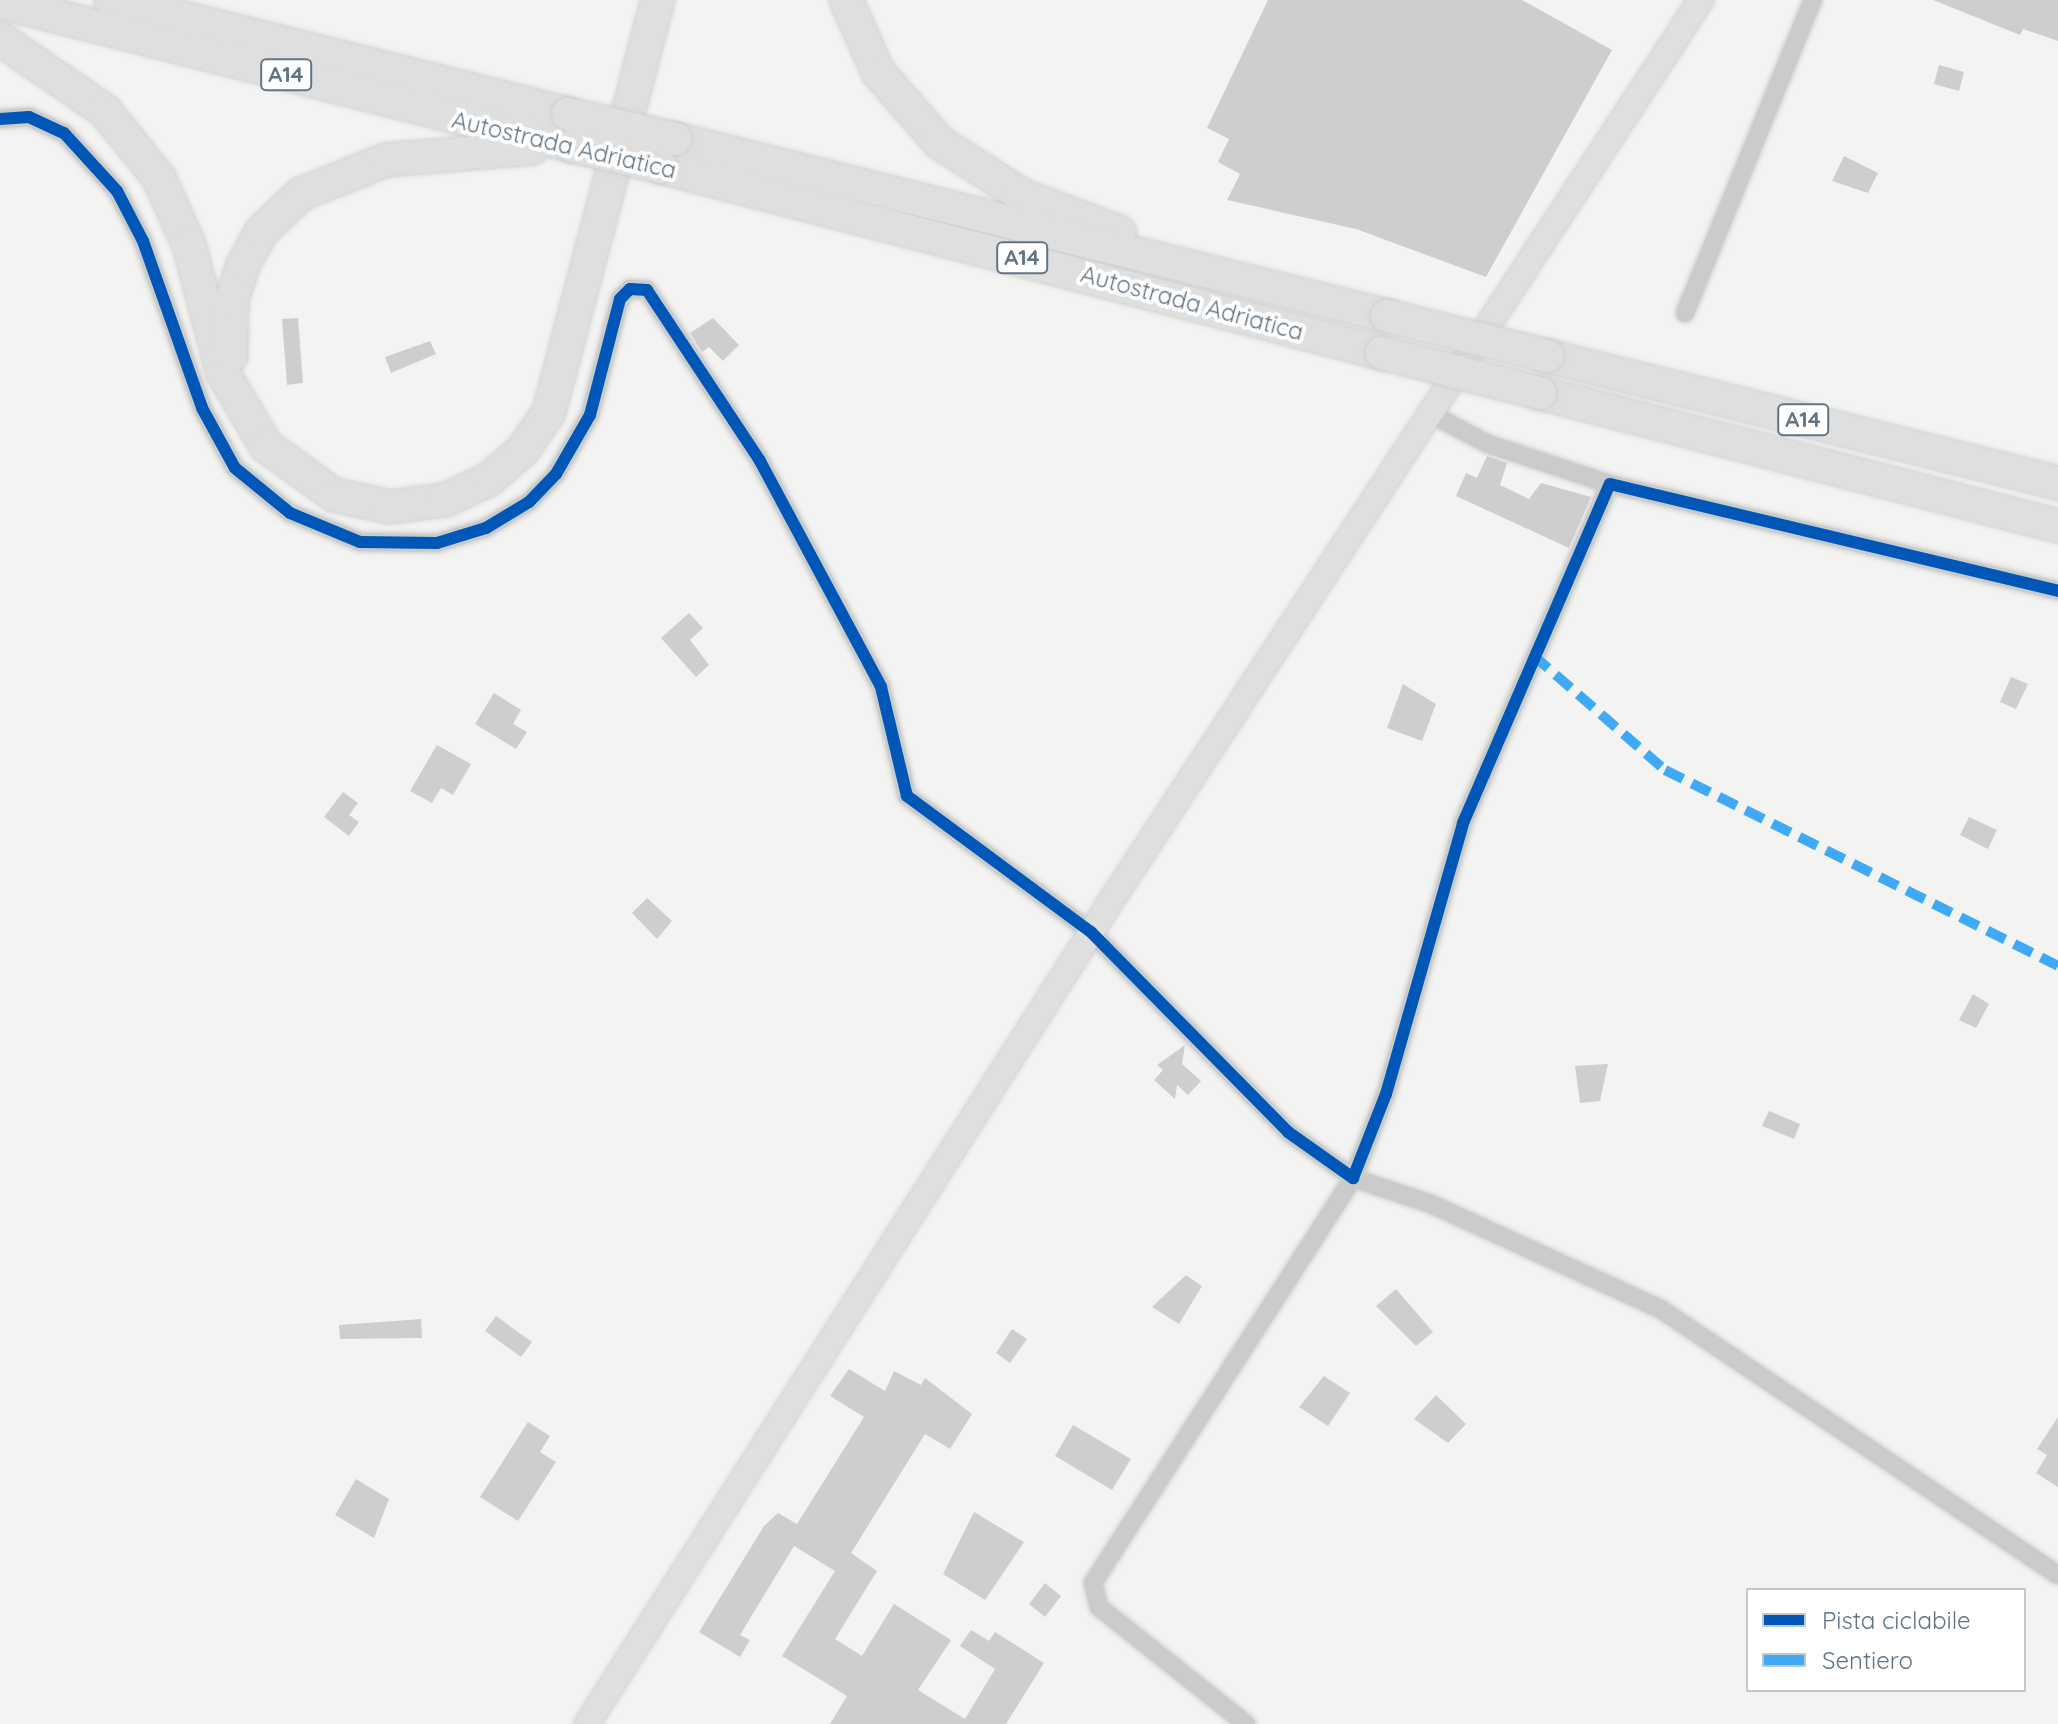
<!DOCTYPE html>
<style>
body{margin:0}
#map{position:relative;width:2058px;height:1724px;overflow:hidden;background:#f3f3f1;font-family:Quicksand,sans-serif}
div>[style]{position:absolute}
.building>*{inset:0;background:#cdcfce}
.roads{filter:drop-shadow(0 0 2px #cfd1d1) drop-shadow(0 0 2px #cfd1d1)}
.minor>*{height:18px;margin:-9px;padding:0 9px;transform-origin:9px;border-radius:9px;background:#cacccc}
.secondary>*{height:24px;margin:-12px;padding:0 12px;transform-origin:12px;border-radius:12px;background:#dfdfe0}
.motorway>*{height:32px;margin:-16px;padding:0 16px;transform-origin:16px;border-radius:16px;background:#dfdfe0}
.bridges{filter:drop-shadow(0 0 2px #cfd0d0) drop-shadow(0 0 2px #cfd0d0)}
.motorway-bridge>*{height:32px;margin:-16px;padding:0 16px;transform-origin:16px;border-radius:16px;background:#dfdfe0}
.quiet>*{height:10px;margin-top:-5px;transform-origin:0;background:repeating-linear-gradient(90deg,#3fa9f5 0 20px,transparent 0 30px)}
.cycleway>*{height:12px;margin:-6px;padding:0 6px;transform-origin:6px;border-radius:6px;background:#0057b8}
span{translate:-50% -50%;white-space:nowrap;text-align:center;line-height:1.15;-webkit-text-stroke:8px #fff;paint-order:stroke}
.shield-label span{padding:2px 6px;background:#fff;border:2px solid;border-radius:6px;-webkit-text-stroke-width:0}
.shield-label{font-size:22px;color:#627482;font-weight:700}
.street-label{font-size:24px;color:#627482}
.legend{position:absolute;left:1746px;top:1588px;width:280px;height:104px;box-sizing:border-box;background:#fff;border:2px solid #c0c7cd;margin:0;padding:10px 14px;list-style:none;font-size:24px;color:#627482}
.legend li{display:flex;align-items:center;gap:16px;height:40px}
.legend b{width:40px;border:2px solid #c0c7cd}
</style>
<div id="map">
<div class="building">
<div style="clip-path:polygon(1268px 0,1522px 0,1612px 50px,1486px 277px,1356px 229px,1227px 200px,1240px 174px,1218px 162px,1229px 139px,1207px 128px)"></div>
<div style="clip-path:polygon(1933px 0,2058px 0,2058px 41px,2023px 29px,2020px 35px)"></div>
<div style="clip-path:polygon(1939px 65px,1964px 72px,1959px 91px,1934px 84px)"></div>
<div style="clip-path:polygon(1844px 156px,1878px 173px,1868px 193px,1832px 181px)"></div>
<div style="clip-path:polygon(298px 318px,303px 383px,287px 385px,282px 319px)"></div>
<div style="clip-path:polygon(713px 318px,739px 345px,723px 361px,709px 347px,702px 352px,690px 333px)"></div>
<div style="clip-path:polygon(430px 341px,436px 354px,391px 373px,385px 357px)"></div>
<div style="clip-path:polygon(1487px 456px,1507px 463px,1500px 485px,1529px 499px,1541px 483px,1591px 497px,1569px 548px,1456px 496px,1466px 473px,1477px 478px)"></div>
<div style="clip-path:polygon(689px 613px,703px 628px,690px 640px,709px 665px,696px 677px,661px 638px)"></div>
<div style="clip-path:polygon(2011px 677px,2028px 684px,2016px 709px,2000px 702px)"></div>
<div style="clip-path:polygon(1403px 684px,1436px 704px,1422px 741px,1387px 728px)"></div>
<div style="clip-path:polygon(494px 693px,521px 710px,513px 724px,527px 732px,516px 749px,475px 724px)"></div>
<div style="clip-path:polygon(437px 745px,471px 764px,453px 795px,441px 788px,432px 803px,410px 791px)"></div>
<div style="clip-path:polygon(343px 792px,358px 803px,349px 815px,359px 822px,349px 836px,324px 817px)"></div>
<div style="clip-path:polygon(1969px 817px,1997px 830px,1988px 849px,1960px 835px)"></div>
<div style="clip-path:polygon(647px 898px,672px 921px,657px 939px,632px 913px)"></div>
<div style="clip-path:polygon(1973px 994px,1989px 1004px,1976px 1028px,1959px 1020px)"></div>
<div style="clip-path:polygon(1185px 1045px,1182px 1064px,1201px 1081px,1188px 1095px,1177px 1085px,1175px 1099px,1154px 1080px,1163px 1070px,1157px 1065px)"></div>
<div style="clip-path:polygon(1608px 1064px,1600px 1101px,1580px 1103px,1575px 1066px)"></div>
<div style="clip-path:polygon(1769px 1111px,1800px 1124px,1794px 1139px,1762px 1126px)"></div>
<div style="clip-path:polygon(1186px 1275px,1202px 1286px,1179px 1324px,1152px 1307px)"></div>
<div style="clip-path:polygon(1396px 1289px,1433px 1332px,1416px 1346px,1376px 1306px)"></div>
<div style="clip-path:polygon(496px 1316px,532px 1342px,521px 1357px,485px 1331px)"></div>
<div style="clip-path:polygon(421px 1319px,422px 1338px,340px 1339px,339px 1325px)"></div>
<div style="clip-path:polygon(1012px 1329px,1027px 1339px,1010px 1363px,996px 1353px)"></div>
<div style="clip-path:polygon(849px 1369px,885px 1391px,894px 1371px,921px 1385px,925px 1378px,972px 1414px,950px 1449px,925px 1434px,851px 1553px,877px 1571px,835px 1639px,862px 1656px,894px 1604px,951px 1640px,918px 1690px,965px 1719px,995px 1669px,960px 1646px,971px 1630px,989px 1641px,995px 1632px,1044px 1663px,1006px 1724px,830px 1724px,847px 1696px,782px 1656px,835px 1571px,794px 1546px,740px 1635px,750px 1640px,740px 1657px,699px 1632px,764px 1526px,778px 1513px,797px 1524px,864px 1417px,830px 1396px)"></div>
<div style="clip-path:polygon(1324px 1376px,1350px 1393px,1328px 1426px,1299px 1407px)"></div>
<div style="clip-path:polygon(1436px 1395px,1466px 1424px,1448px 1443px,1414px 1419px)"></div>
<div style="clip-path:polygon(2058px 1417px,2058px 1487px,2036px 1473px,2047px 1455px,2037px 1449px)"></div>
<div style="clip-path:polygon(528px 1422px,550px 1436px,540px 1452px,556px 1462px,518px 1521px,480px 1497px)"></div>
<div style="clip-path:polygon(1073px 1425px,1131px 1459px,1112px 1490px,1055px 1456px)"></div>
<div style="clip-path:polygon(356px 1479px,389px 1499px,374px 1538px,335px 1515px)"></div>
<div style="clip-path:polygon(974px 1512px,1024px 1542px,985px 1600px,943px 1574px)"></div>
<div style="clip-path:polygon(1045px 1583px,1061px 1596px,1045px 1617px,1029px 1604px)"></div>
</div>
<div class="roads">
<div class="minor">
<div style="left:0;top:119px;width:29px;rotate:-4deg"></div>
<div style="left:29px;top:117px;width:38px;rotate:25deg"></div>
<div style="left:64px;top:133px;width:79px;rotate:47.6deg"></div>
<div style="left:117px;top:191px;width:56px;rotate:62.5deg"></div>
<div style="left:143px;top:241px;width:177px;rotate:70.5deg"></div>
<div style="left:202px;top:408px;width:68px;rotate:61.2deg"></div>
<div style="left:235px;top:468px;width:71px;rotate:39.3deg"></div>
<div style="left:290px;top:513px;width:76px;rotate:22.5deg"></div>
<div style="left:360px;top:542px;width:77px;rotate:0.7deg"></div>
<div style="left:437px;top:543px;width:51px;rotate:-17deg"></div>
<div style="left:486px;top:528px;width:50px;rotate:-31.2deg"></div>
<div style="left:529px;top:502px;width:39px;rotate:-46deg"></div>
<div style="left:556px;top:474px;width:68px;rotate:-60deg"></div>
<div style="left:590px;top:415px;width:120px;rotate:-75.5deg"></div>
<div style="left:620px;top:299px;width:14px;rotate:-45deg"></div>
<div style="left:630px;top:289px;width:17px;rotate:3deg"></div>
<div style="left:647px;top:290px;width:205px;rotate:56.5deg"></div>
<div style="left:760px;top:461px;width:256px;rotate:61.8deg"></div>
<div style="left:881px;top:687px;width:112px;rotate:76.6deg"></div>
<div style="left:907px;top:796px;width:229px;rotate:36.5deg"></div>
<div style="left:1091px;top:932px;width:281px;rotate:45.4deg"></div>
<div style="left:1288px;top:1132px;width:80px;rotate:35.3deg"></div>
<div style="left:1353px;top:1178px;width:90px;rotate:-68.6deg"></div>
<div style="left:1386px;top:1094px;width:282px;rotate:-74.1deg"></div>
<div style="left:1463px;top:823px;width:369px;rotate:-66.6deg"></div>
<div style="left:1610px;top:484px;width:461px;rotate:13.4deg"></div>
<div style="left:1685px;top:313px;width:338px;rotate:-67.8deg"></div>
<div style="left:1429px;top:413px;width:67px;rotate:27.7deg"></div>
<div style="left:1488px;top:444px;width:128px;rotate:18.2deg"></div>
<div style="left:1246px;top:1724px;width:188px;rotate:-141.5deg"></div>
<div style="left:1099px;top:1607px;width:25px;rotate:-104deg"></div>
<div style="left:1093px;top:1583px;width:481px;rotate:-57.3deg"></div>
<div style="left:1353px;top:1178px;width:82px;rotate:18.4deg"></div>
<div style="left:1431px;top:1204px;width:254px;rotate:24.6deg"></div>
<div style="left:1662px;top:1310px;width:476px;rotate:33.8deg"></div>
</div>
<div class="secondary">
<div style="left:587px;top:1724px;width:983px;rotate:-57.51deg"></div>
<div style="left:1115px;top:895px;width:1070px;rotate:-56.79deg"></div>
</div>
<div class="motorway">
<div style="left:111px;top:0;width:471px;rotate:14deg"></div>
<div style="left:846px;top:0;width:79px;rotate:66deg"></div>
<div style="left:878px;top:72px;width:94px;rotate:48.9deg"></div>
<div style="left:940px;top:143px;width:98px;rotate:32.6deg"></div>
<div style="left:1023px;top:196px;width:103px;rotate:20.6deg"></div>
<div style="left:0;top:2px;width:591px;rotate:14.11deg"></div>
<div style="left:0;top:39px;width:127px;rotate:34.4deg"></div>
<div style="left:105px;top:111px;width:86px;rotate:51.1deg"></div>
<div style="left:159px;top:178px;width:73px;rotate:65.9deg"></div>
<div style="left:189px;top:245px;width:132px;rotate:75.1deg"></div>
<div style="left:223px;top:373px;width:85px;rotate:59.5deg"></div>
<div style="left:266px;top:446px;width:84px;rotate:35.8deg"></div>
<div style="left:334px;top:495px;width:57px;rotate:12.1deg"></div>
<div style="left:390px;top:507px;width:55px;rotate:-7.3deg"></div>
<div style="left:445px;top:500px;width:47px;rotate:-24.9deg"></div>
<div style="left:488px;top:480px;width:46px;rotate:-40.6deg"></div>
<div style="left:523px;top:450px;width:46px;rotate:-55.6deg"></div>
<div style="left:549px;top:412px;width:426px;rotate:-75.2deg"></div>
<div style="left:675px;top:139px;width:734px;rotate:13.96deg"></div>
<div style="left:661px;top:167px;width:745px;rotate:14.47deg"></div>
<div style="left:231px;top:356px;width:57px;rotate:-89deg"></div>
<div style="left:232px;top:299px;width:36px;rotate:-72deg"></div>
<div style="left:243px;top:265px;width:38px;rotate:-61deg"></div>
<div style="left:261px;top:232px;width:55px;rotate:-43.5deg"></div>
<div style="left:301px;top:194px;width:92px;rotate:-21.8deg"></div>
<div style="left:386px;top:160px;width:147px;rotate:-4.7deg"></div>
<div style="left:1547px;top:356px;width:527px;rotate:13.96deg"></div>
<div style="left:1540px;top:393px;width:535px;rotate:14.4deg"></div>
</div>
</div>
<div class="bridges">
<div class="motorway-bridge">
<div style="left:568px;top:114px;width:110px;rotate:13.2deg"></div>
<div style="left:573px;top:146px;width:90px;rotate:13.4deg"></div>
<div style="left:1387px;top:316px;width:165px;rotate:14deg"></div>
<div style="left:1382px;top:353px;width:163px;rotate:14.2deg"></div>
</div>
</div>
<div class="quiet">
<div style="left:1533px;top:655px;width:175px;rotate:41.1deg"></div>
<div style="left:1665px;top:770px;width:439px;rotate:26.5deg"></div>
</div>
<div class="cycleway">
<div style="left:0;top:119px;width:29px;rotate:-4deg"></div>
<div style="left:29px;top:117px;width:38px;rotate:25deg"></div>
<div style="left:64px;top:133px;width:79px;rotate:47.6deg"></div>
<div style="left:117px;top:191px;width:56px;rotate:62.5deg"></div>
<div style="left:143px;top:241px;width:177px;rotate:70.5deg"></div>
<div style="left:202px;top:408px;width:68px;rotate:61.2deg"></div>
<div style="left:235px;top:468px;width:71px;rotate:39.3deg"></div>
<div style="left:290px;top:513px;width:76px;rotate:22.5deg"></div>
<div style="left:360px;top:542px;width:77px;rotate:0.7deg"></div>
<div style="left:437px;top:543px;width:51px;rotate:-17deg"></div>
<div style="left:486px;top:528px;width:50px;rotate:-31.2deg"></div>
<div style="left:529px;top:502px;width:39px;rotate:-46deg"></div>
<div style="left:556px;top:474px;width:68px;rotate:-60deg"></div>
<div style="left:590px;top:415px;width:120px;rotate:-75.5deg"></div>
<div style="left:620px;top:299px;width:14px;rotate:-45deg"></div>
<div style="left:630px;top:289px;width:17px;rotate:3deg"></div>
<div style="left:647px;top:290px;width:205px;rotate:56.5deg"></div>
<div style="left:760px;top:461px;width:256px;rotate:61.8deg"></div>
<div style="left:881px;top:687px;width:112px;rotate:76.6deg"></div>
<div style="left:907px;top:796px;width:229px;rotate:36.5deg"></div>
<div style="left:1091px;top:932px;width:281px;rotate:45.4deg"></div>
<div style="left:1288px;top:1132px;width:80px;rotate:35.3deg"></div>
<div style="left:1353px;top:1178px;width:90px;rotate:-68.6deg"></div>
<div style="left:1386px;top:1094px;width:282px;rotate:-74.1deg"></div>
<div style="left:1463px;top:823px;width:369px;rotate:-66.6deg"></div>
<div style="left:1610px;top:484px;width:461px;rotate:13.4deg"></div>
</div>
<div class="shield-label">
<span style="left:286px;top:75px">A14</span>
<span style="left:1022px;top:258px">A14</span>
<span style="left:1803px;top:420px">A14</span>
</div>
<div class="street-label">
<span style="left:564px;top:145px;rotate:13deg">Autostrada Adriatica</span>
<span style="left:1192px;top:303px;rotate:15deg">Autostrada Adriatica</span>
</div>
<ul class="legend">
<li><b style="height:10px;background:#0057b8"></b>Pista ciclabile</li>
<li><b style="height:10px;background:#3fa9f5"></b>Sentiero</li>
</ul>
</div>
